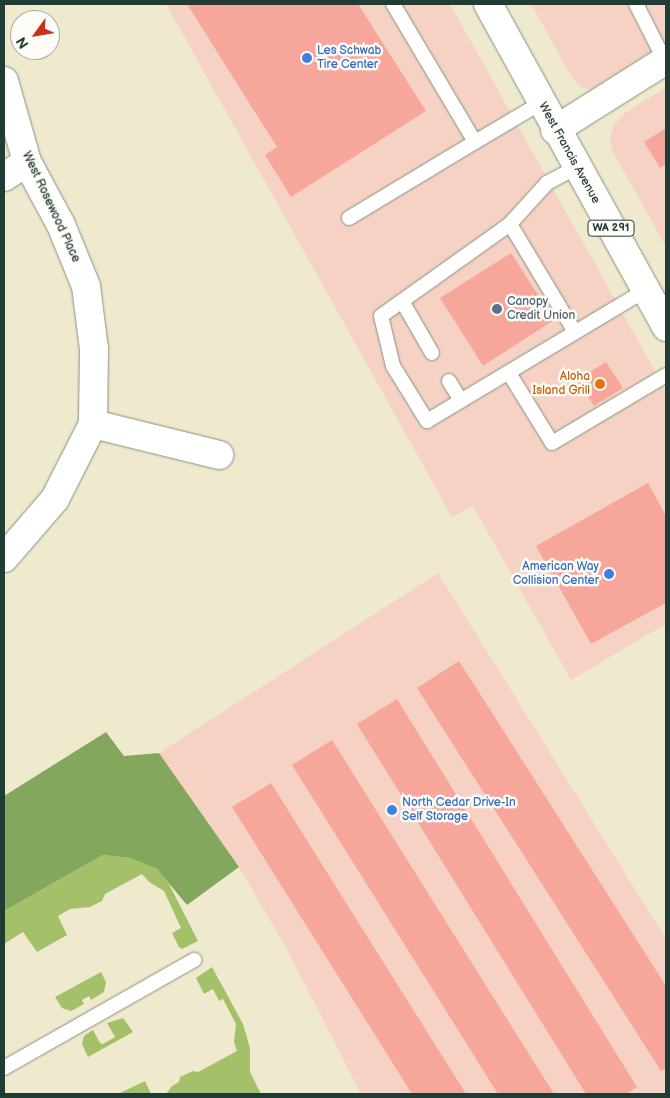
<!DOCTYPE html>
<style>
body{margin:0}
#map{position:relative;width:670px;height:1098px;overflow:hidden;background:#efe9ce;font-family:"Balsamiq Sans",sans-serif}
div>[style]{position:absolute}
.built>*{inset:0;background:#f6d2c4}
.green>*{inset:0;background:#a4c169}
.forest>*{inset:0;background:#83a75d}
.building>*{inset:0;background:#f7a69c}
.roads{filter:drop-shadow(0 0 1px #879381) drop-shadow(0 0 1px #879381)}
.lane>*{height:14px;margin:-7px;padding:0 7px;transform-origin:7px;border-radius:7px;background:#fff}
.street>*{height:28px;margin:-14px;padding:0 14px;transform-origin:14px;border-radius:14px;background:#fff}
.primary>*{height:28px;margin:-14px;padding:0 14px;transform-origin:14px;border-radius:14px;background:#fff}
.dots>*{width:14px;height:14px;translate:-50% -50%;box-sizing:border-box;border:2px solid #fdfcf7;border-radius:50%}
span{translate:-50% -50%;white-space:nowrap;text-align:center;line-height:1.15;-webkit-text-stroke:5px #fdfcf7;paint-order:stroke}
.shield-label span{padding:1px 4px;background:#fdfcf7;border:1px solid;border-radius:4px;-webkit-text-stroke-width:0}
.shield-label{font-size:11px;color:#1f3d34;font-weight:700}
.shop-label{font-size:12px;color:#366cbe}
.left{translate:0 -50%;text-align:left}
.right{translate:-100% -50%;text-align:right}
.street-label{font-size:12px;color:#1f3d34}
.service-label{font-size:12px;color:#4e5e75}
.food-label{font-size:12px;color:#c56008}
.frame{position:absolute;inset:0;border:5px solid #1f3d34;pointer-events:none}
.north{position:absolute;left:10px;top:10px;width:50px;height:50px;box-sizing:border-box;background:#fdfcf7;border:1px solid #a4b0a9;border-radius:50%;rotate:238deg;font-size:14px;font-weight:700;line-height:20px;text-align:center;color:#1f3d34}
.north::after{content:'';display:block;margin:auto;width:18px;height:22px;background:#c8321e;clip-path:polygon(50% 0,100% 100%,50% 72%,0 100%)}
</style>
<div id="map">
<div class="built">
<div style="clip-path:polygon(166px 4px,450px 4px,666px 391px,666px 624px,571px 680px,473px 506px,452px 517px)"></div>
<div style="clip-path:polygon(531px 4px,666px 4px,666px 48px,602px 89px,591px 90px,581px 87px,573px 79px)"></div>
<div style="clip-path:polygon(666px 87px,666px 247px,612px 150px,610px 138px,614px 125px,625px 113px)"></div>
<div style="clip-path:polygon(438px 573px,666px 939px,666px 1094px,361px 1094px,288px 951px,239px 867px,159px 753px)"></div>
</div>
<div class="green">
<div style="clip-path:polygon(103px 855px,130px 858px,157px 869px,168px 882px,198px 941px,182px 949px,179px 947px,172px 933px,181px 928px,164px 891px,149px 882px,142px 874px,105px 894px,102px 901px,90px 907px,70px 909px,58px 916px,67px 935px,37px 952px,23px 932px,4px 944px,4px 911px)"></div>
<div style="clip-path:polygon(212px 967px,243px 1024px,250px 1048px,250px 1072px,261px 1094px,166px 1094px,172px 1086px,179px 1082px,180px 1077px,193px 1071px,198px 1072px,237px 1051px,234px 1042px,236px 1024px,223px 999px,219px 1001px,213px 989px,204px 994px,196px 978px)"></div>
<div style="clip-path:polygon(101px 972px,106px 982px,104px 992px,91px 1000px,89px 996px,82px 1000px,84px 1004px,71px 1011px,62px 1008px,55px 997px)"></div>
<div style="clip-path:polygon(123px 1018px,133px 1032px,88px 1057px,82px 1044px,84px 1036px,93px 1030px,100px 1043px,103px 1044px,115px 1037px,107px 1023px)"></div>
<div style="clip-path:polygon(145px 1081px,151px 1094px,118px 1094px)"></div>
</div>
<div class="forest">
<div style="clip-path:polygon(106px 732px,124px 756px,159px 753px,239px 867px,187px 905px,157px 869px,130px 858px,103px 855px,4px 911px,4px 796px)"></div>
</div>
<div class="building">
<div style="clip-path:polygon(187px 4px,358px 4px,426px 111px,291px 197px,265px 155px,277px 147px)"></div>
<div style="clip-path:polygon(666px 128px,666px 164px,660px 168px,644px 142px)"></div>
<div style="clip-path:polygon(511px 253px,554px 320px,483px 366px,440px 298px)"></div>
<div style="clip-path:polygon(606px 362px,623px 388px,594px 406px,577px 380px)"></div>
<div style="clip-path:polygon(648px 483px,666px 516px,666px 603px,591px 644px,536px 546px)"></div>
<div style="clip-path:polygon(459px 661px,666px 986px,666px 1068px,661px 1071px,417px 688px)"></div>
<div style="clip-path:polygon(397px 699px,637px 1087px,626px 1094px,586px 1094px,357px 724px)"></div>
<div style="clip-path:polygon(332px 740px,554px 1094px,498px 1094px,292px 765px)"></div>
<div style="clip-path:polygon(271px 783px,466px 1094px,412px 1094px,232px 807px)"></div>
</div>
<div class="roads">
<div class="lane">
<div style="left:636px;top:4px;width:64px;rotate:63deg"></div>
<div style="left:475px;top:142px;width:77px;rotate:-30.6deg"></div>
<div style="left:577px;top:167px;width:34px;rotate:152deg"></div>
<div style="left:547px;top:183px;width:55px;rotate:132.1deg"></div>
<div style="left:510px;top:224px;width:158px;rotate:144.5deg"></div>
<div style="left:381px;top:316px;width:51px;rotate:76.5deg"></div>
<div style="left:393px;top:366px;width:65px;rotate:58.3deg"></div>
<div style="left:427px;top:421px;width:255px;rotate:-30.9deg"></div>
<div style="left:349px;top:218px;width:147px;rotate:-31.1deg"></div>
<div style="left:475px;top:142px;width:161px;rotate:-120.7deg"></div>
<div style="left:510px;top:224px;width:126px;rotate:59deg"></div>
<div style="left:402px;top:301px;width:60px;rotate:60deg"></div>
<div style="left:509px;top:373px;width:82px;rotate:58.4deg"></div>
<div style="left:552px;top:443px;width:133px;rotate:-30.8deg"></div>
<div style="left:449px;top:381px;width:23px;rotate:59deg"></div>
<div style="left:4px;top:1068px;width:219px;rotate:-29.6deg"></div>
</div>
<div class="street">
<div style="left:4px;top:81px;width:84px;rotate:74.1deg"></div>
<div style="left:27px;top:162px;width:72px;rotate:61.6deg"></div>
<div style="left:61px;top:225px;width:66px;rotate:67.7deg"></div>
<div style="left:86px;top:286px;width:64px;rotate:82.8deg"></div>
<div style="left:94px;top:349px;width:75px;rotate:90.8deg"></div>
<div style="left:93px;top:424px;width:84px;rotate:116.9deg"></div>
<div style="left:55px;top:499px;width:78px;rotate:130.8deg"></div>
<div style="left:555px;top:130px;width:131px;rotate:-32.2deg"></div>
<div style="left:4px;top:177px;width:27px;rotate:-33deg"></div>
<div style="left:93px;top:424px;width:130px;rotate:13.8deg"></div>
</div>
<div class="primary">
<div style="left:488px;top:4px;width:369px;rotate:61.1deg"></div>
</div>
</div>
<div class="dots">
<div style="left:307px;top:58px;background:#3f7fe0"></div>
<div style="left:497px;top:309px;background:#5c6f8a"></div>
<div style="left:600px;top:384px;background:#e8710a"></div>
<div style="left:609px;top:574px;background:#3f7fe0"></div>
<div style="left:392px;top:810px;background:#3f7fe0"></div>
</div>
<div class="shield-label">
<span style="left:611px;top:228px">WA 291</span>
</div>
<div class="shop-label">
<span class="left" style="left:317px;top:58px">Les Schwab<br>Tire Center</span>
<span class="right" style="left:599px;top:574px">American Way<br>Collision Center</span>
<span class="left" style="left:402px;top:810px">North Cedar Drive-In<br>Self Storage</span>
</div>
<div class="street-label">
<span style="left:569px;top:153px;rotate:61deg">West Francis Avenue</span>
<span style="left:51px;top:207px;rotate:65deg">West Rosewood Place</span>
</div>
<div class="service-label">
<span class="left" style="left:507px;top:309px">Canopy<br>Credit Union</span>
</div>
<div class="food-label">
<span class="right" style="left:590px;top:384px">Aloha<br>Island Grill</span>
</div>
<div class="frame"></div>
<div class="north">N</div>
</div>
